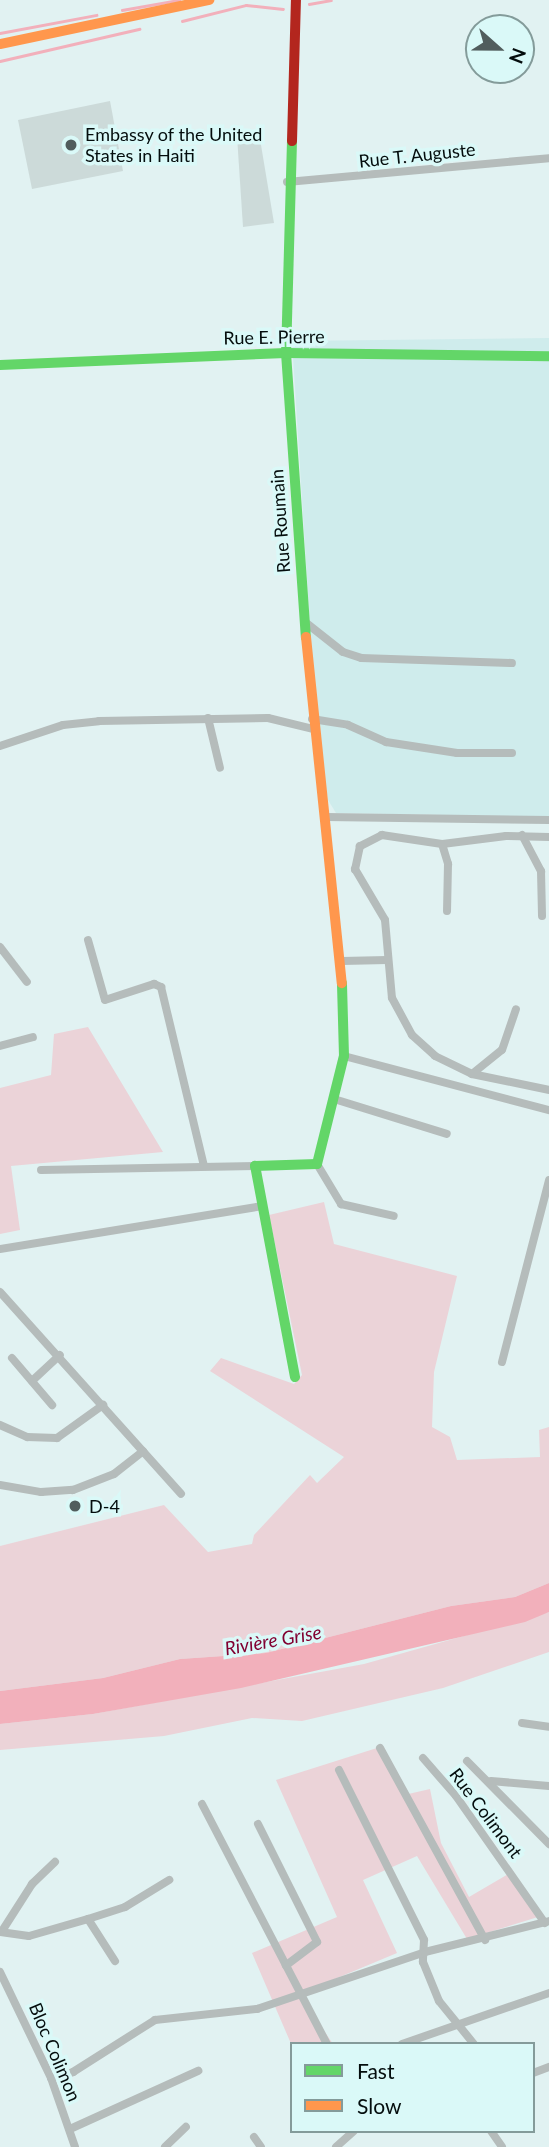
<!DOCTYPE html>
<meta charset="utf-8">
<style>
body{margin:0}
#map{position:relative;width:549px;height:2147px;overflow:hidden;background:#e1f2f2;font-family:Lato,sans-serif}
div>[style]{position:absolute}
.built>*{inset:0;background:#cfecec}
.green>*{inset:0;background:#ebd3d8}
.water>*{inset:0;background:#f2b0bb}
.stream>*{height:2.5px;margin:-1.25px;padding:0 1.25px;transform-origin:1.25px;border-radius:1.25px;background:#f2b0bb}
.building>*{inset:0;background:#ccdad9}
.street>*{height:8px;margin:-4px;padding:0 4px;transform-origin:4px;border-radius:4px;background:#b5bcbb}
.fast>*{height:10px;margin:-5px;padding:0 5px;transform-origin:5px;border-radius:5px;background:#63d668}
.slow>*{height:10px;margin:-5px;padding:0 5px;transform-origin:5px;border-radius:5px;background:#ff974d}
.jam>*{height:10px;margin:-5px;padding:0 5px;transform-origin:5px;border-radius:5px;background:#b3261e}
.dots>*{width:19px;height:19px;translate:-50% -50%;box-sizing:border-box;border:4px solid #daf9f8;border-radius:50%}
span{translate:-50% -50%;white-space:nowrap;text-align:center;line-height:1.15;-webkit-text-stroke:7px #daf9f8;paint-order:stroke}
.poi-label{font-size:18px;color:#040d0d}
.left{translate:0 -50%;text-align:left}
.street-label{font-size:18px;color:#040d0d}
.water-label{font-size:19px;color:#810031;font-style:italic}
.legend{position:absolute;left:290px;top:2042px;width:245px;height:91px;box-sizing:border-box;background:#daf9f8;border:2px solid #849b9a;margin:0;padding:9px 12px;list-style:none;font-size:21px;color:#040d0d}
.legend li{display:flex;align-items:center;gap:14px;height:35px}
.legend b{width:35px;border:2px solid #849b9a}
.north{position:absolute;left:465px;top:14px;width:70px;height:70px;box-sizing:border-box;background:#daf9f8;border:2px solid #849b9a;border-radius:50%;rotate:111deg;font-size:19px;font-weight:700;line-height:28px;text-align:center;color:#040d0d}
.north::after{content:'';display:block;margin:auto;width:24px;height:32px;background:#515d5d;clip-path:polygon(50% 0,100% 100%,50% 72%,0 100%)}
</style>
<div id="map">
<div class="built">
<div style="clip-path:polygon(549px 338px,549px 817px,336px 813px,328px 800px,316px 721px,292px 341px)"></div>
</div>
<div class="green">
<div style="clip-path:polygon(88px 1027px,163px 1152px,11px 1166px,20px 1230px,0 1234px,0 1088px,51px 1075px,54px 1034px)"></div>
<div style="clip-path:polygon(324px 1202px,334px 1244px,457px 1276px,434px 1372px,432px 1427px,450px 1437px,457px 1460px,540px 1457px,539px 1430px,549px 1427px,549px 1583px,515px 1597px,451px 1606px,266px 1653px,180px 1659px,103px 1678px,0 1691px,0 1546px,164px 1505px,208px 1552px,252px 1544px,254px 1535px,310px 1475px,317px 1483px,344px 1457px,210px 1371px,221px 1358px,294px 1384px,302px 1375px,269px 1215px)"></div>
<div style="clip-path:polygon(549px 1612px,549px 1652px,443px 1688px,302px 1721px,252px 1718px,164px 1736px,0 1750px,0 1724px,93px 1714px,364px 1664px)"></div>
<div style="clip-path:polygon(377px 1748px,404px 1795px,430px 1789px,441px 1843px,469px 1897px,510px 1873px,538px 1917px,467px 1939px,417px 1856px,363px 1880px,397px 1953px,299px 1994px,333px 2044px,292px 2046px,252px 1953px,337px 1917px,276px 1780px)"></div>
</div>
<div class="water">
<div style="clip-path:polygon(549px 1583px,549px 1612px,525px 1622px,241px 1688px,93px 1714px,0 1724px,0 1691px,103px 1678px,180px 1659px,266px 1653px,451px 1606px,515px 1597px)"></div>
</div>
<div class="stream">
<div style="left:309px;top:4px;width:22px;rotate:-10deg"></div>
<div style="left:122px;top:10px;width:58px;rotate:-10deg"></div>
<div style="left:182px;top:21px;width:66px;rotate:-14deg"></div>
<div style="left:246px;top:5px;width:37px;rotate:6deg"></div>
<div style="left:0;top:33px;width:98px;rotate:-10.6deg"></div>
<div style="left:0;top:61px;width:143px;rotate:-13deg"></div>
</div>
<div class="building">
<div style="clip-path:polygon(110px 101px,123px 171px,32px 189px,18px 120px)"></div>
<div style="clip-path:polygon(259px 133px,274px 223px,243px 227px,237px 136px)"></div>
</div>
<div class="street">
<div style="left:287px;top:182px;width:263px;rotate:-5.2deg"></div>
<div style="left:305px;top:622px;width:48px;rotate:38.3deg"></div>
<div style="left:343px;top:652px;width:19px;rotate:18deg"></div>
<div style="left:361px;top:658px;width:151px;rotate:1.9deg"></div>
<div style="left:208px;top:718px;width:51px;rotate:76.5deg"></div>
<div style="left:312px;top:719px;width:36px;rotate:9deg"></div>
<div style="left:348px;top:725px;width:42px;rotate:24.1deg"></div>
<div style="left:386px;top:742px;width:72px;rotate:8.8deg"></div>
<div style="left:457px;top:753px;width:55px"></div>
<div style="left:0;top:746px;width:66px;rotate:-18.4deg"></div>
<div style="left:63px;top:725px;width:36px;rotate:-6deg"></div>
<div style="left:99px;top:721px;width:169px;rotate:-1deg"></div>
<div style="left:268px;top:718px;width:46px;rotate:13.7deg"></div>
<div style="left:326px;top:817px;width:223px;rotate:0.8deg"></div>
<div style="left:522px;top:835px;width:41px;rotate:62.2deg"></div>
<div style="left:541px;top:871px;width:45px;rotate:88.7deg"></div>
<div style="left:549px;top:837px;width:43px;rotate:-178.7deg"></div>
<div style="left:506px;top:836px;width:64px;rotate:172.9deg"></div>
<div style="left:442px;top:844px;width:61px;rotate:-171.5deg"></div>
<div style="left:382px;top:835px;width:25px;rotate:153deg"></div>
<div style="left:360px;top:846px;width:24px;rotate:102deg"></div>
<div style="left:355px;top:869px;width:59px;rotate:59.5deg"></div>
<div style="left:385px;top:920px;width:78px;rotate:84.9deg"></div>
<div style="left:392px;top:998px;width:42px;rotate:61.6deg"></div>
<div style="left:412px;top:1035px;width:31px;rotate:42deg"></div>
<div style="left:435px;top:1056px;width:41px;rotate:25.9deg"></div>
<div style="left:472px;top:1074px;width:79px;rotate:11.7deg"></div>
<div style="left:442px;top:844px;width:21px;rotate:73deg"></div>
<div style="left:448px;top:864px;width:47px;rotate:91.2deg"></div>
<div style="left:88px;top:940px;width:62px;rotate:74.2deg"></div>
<div style="left:105px;top:1000px;width:52px;rotate:-18.1deg"></div>
<div style="left:154px;top:984px;width:8px;rotate:23deg"></div>
<div style="left:161px;top:987px;width:184px;rotate:76.5deg"></div>
<div style="left:0;top:947px;width:44px;rotate:52.4deg"></div>
<div style="left:342px;top:961px;width:45px;rotate:-1.3deg"></div>
<div style="left:0;top:1046px;width:34px;rotate:-15deg"></div>
<div style="left:344px;top:1056px;width:212px;rotate:14.8deg"></div>
<div style="left:472px;top:1074px;width:38px;rotate:-39deg"></div>
<div style="left:502px;top:1050px;width:43px;rotate:-71.1deg"></div>
<div style="left:334px;top:1099px;width:118px;rotate:17.2deg"></div>
<div style="left:317px;top:1164px;width:47px;rotate:59deg"></div>
<div style="left:341px;top:1204px;width:54px;rotate:12.8deg"></div>
<div style="left:41px;top:1170px;width:214px;rotate:-1.1deg"></div>
<div style="left:0;top:1249px;width:266px;rotate:-9.3deg"></div>
<div style="left:0;top:1292px;width:271px;rotate:48.1deg"></div>
<div style="left:12px;top:1358px;width:62px;rotate:49.6deg"></div>
<div style="left:502px;top:1362px;width:188px;rotate:-75.5deg"></div>
<div style="left:32px;top:1381px;width:38px;rotate:-43deg"></div>
<div style="left:0;top:1425px;width:30px;rotate:24deg"></div>
<div style="left:27px;top:1437px;width:30px;rotate:2deg"></div>
<div style="left:57px;top:1438px;width:57px;rotate:-35.7deg"></div>
<div style="left:0;top:1485px;width:42px;rotate:9.7deg"></div>
<div style="left:41px;top:1492px;width:32px;rotate:-4deg"></div>
<div style="left:73px;top:1490px;width:44px;rotate:-21.3deg"></div>
<div style="left:114px;top:1474px;width:37px;rotate:-38deg"></div>
<div style="left:522px;top:1723px;width:27px;rotate:8deg"></div>
<div style="left:380px;top:1748px;width:219px;rotate:61.3deg"></div>
<div style="left:423px;top:1758px;width:50px;rotate:49deg"></div>
<div style="left:456px;top:1796px;width:155px;rotate:55deg"></div>
<div style="left:467px;top:1761px;width:117px;rotate:45.3deg"></div>
<div style="left:339px;top:1770px;width:190px;rotate:63.4deg"></div>
<div style="left:424px;top:1940px;width:22px;rotate:93deg"></div>
<div style="left:423px;top:1962px;width:42px;rotate:67.7deg"></div>
<div style="left:439px;top:2001px;width:55px;rotate:50.9deg"></div>
<div style="left:491px;top:1781px;width:58px;rotate:4.9deg"></div>
<div style="left:202px;top:1804px;width:271px;rotate:62.5deg"></div>
<div style="left:258px;top:1824px;width:132px;rotate:63.4deg"></div>
<div style="left:317px;top:1942px;width:39px;rotate:143deg"></div>
<div style="left:88px;top:1919px;width:50px;rotate:57.3deg"></div>
<div style="left:2px;top:1931px;width:56px;rotate:-57.4deg"></div>
<div style="left:32px;top:1884px;width:32px;rotate:-44deg"></div>
<div style="left:0;top:1932px;width:29px;rotate:8deg"></div>
<div style="left:29px;top:1936px;width:61px;rotate:-16.1deg"></div>
<div style="left:88px;top:1919px;width:39px;rotate:-18deg"></div>
<div style="left:125px;top:1907px;width:52px;rotate:-31.5deg"></div>
<div style="left:0;top:1972px;width:118px;rotate:64.3deg"></div>
<div style="left:51px;top:2078px;width:73px;rotate:70.8deg"></div>
<div style="left:402px;top:2044px;width:156px;rotate:-19.1deg"></div>
<div style="left:533px;top:2073px;width:17px;rotate:-21deg"></div>
<div style="left:51px;top:2078px;width:23px;rotate:-15deg"></div>
<div style="left:73px;top:2072px;width:97px;rotate:-32.4deg"></div>
<div style="left:155px;top:2020px;width:103px;rotate:-6.2deg"></div>
<div style="left:257px;top:2009px;width:177px;rotate:-18.7deg"></div>
<div style="left:425px;top:1952px;width:128px;rotate:-14deg"></div>
<div style="left:70px;top:2129px;width:141px;rotate:-24.4deg"></div>
<div style="left:491px;top:2131px;width:19px;rotate:55deg"></div>
<div style="left:254px;top:2137px;width:12px;rotate:55deg"></div>
<div style="left:165px;top:2147px;width:29px;rotate:-44deg"></div>
<div style="left:336px;top:2147px;width:24px;rotate:-42deg"></div>
</div>
<div class="fast">
<div style="left:292px;top:141px;width:212px;rotate:91.6deg"></div>
<div style="left:286px;top:353px;width:285px;rotate:86deg"></div>
<div style="left:0;top:365px;width:286px;rotate:-2.4deg"></div>
<div style="left:286px;top:353px;width:263px;rotate:0.7deg"></div>
<div style="left:295px;top:1377px;width:215px;rotate:-100.7deg"></div>
<div style="left:255px;top:1166px;width:62px;rotate:-1.8deg"></div>
<div style="left:317px;top:1164px;width:111px;rotate:-76deg"></div>
<div style="left:344px;top:1056px;width:73px;rotate:-91.6deg"></div>
</div>
<div class="slow">
<div style="left:0;top:44px;width:214px;rotate:-11.9deg"></div>
<div style="left:306px;top:637px;width:348px;rotate:84.1deg"></div>
</div>
<div class="jam">
<div style="left:292px;top:141px;width:141px;rotate:-88.4deg"></div>
</div>
<div class="dots">
<div style="left:71px;top:145px;background:#515d5d"></div>
<div style="left:75px;top:1506px;background:#515d5d"></div>
</div>
<div class="poi-label">
<span class="left" style="left:85px;top:145px">Embassy of the United<br>States in Haiti</span>
<span class="left" style="left:89px;top:1506px">D-4</span>
</div>
<div class="street-label">
<span style="left:417px;top:155px;rotate:-6deg">Rue T. Auguste</span>
<span style="left:274px;top:337px;rotate:-1deg">Rue E. Pierre</span>
<span style="left:280px;top:521px;rotate:-94deg">Rue Roumain</span>
<span style="left:486px;top:1813px;rotate:53deg">Rue Colimont</span>
<span style="left:55px;top:2052px;rotate:67deg">Bloc Colimon</span>
</div>
<div class="water-label">
<span style="left:273px;top:1640px;rotate:-10deg">Rivière Grise</span>
</div>
<ul class="legend">
<li><b style="height:9px;background:#63d668"></b>Fast</li>
<li><b style="height:9px;background:#ff974d"></b>Slow</li>
</ul>
<div class="north">N</div>
</div>
